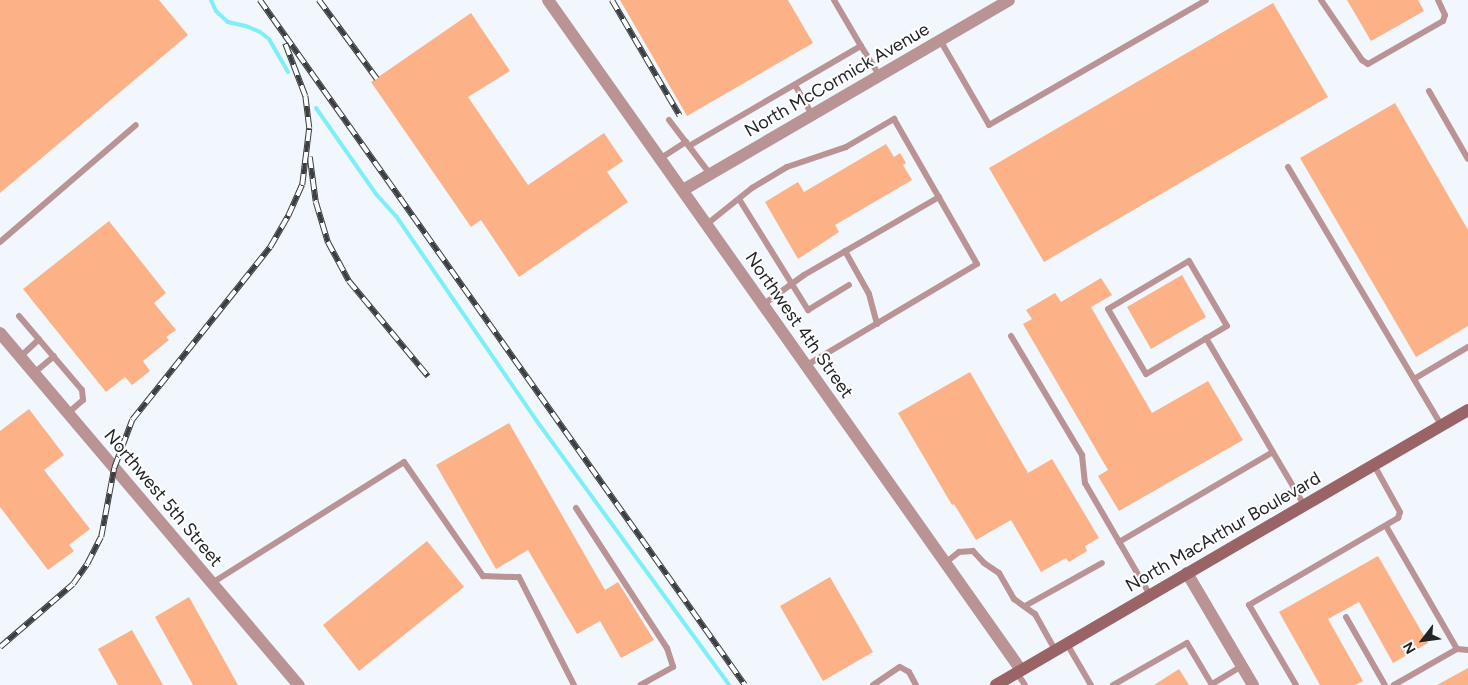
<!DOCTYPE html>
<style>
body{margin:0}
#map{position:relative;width:1468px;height:685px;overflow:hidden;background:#f1f7fd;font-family:Figtree,sans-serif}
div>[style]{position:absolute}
.stream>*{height:4px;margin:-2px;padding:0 2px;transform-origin:2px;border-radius:2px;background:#7deff8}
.building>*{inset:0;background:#fdb187}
.lane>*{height:6px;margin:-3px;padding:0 3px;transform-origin:3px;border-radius:3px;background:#ba9395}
.street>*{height:12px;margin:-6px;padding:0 6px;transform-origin:6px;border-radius:6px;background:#ba9395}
.secondary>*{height:12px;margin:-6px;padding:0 6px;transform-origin:6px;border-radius:6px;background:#9a6466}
.rail>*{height:5.5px;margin-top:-2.75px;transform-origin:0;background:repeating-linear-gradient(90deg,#fff 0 11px,#3c3f41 0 22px);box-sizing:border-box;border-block:1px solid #3c3f41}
span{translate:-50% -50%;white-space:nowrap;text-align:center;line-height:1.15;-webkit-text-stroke:4px #fff;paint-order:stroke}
.street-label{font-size:18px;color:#222426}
.north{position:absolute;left:1398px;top:615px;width:50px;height:50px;-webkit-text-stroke:4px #fff;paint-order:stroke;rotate:240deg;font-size:14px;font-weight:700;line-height:20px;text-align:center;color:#222426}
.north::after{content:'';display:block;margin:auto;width:18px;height:22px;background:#222426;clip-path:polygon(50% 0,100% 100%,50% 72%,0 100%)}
</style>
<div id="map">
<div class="stream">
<div style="left:211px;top:0;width:12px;rotate:66deg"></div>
<div style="left:216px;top:11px;width:16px;rotate:43deg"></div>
<div style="left:228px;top:22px;width:18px;rotate:13deg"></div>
<div style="left:246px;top:26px;width:15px;rotate:23deg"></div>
<div style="left:260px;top:32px;width:11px;rotate:38deg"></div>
<div style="left:269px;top:39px;width:38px;rotate:60deg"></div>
<div style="left:316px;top:108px;width:105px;rotate:55.1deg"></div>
<div style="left:376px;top:194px;width:30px;rotate:48deg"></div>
<div style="left:396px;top:216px;width:247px;rotate:55.5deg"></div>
<div style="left:536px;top:420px;width:328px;rotate:53.9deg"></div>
</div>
<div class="building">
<div style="clip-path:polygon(0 0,159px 0,188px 35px,0 193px)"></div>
<div style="clip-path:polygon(620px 0,788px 0,813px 43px,687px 116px)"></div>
<div style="clip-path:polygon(1347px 0,1418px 0,1424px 11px,1371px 41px)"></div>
<div style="clip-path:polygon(1273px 3px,1328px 97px,1044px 262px,989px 168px)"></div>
<div style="clip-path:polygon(471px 13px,510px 71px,468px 97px,528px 185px,604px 133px,623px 161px,607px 172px,628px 202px,519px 277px,481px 220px,471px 227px,371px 82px)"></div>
<div style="clip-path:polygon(1395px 103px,1468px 230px,1468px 326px,1416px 357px,1300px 158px)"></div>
<div style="clip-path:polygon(886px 144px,894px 157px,900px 153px,906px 163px,903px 165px,912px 180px,835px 225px,839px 232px,798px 259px,765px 202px,798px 182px,804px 192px)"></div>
<div style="clip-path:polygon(109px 221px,166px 293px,154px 303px,176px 330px,166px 337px,169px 340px,143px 361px,150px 371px,132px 385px,125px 377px,106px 392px,23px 289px)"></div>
<div style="clip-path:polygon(1182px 275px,1206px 317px,1151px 349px,1127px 307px)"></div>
<div style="clip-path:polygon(1101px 278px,1112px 295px,1091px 307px,1152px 413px,1208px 381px,1243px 440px,1119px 511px,1098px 476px,1108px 470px,1023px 324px,1032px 319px,1026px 310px,1055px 293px,1061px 302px)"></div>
<div style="clip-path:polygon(970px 372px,1028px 473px,1052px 459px,1099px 538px,1085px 546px,1087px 551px,1069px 562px,1066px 558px,1041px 572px,1011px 520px,976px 540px,954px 504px,952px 505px,898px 413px)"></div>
<div style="clip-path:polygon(29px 409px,64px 455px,44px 470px,90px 529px,69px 545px,74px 551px,48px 570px,0 507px,0 431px)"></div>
<div style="clip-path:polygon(509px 423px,605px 590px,618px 582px,654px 640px,621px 658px,600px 621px,577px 634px,528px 550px,496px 569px,436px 465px)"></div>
<div style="clip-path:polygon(427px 541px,464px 587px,359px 671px,323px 625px)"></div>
<div style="clip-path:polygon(1378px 556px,1428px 643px,1393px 663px,1359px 602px,1328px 619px,1363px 681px,1355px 685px,1320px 685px,1279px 612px)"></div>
<div style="clip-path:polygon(830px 577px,873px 652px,823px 681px,780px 606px)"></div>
<div style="clip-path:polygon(189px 597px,238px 685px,193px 685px,155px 617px)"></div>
<div style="clip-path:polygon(132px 630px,163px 685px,118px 685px,98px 649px)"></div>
<div style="clip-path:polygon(1468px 668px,1468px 685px,1437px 685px)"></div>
<div style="clip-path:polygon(1179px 669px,1189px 685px,1154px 685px)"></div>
</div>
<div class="lane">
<div style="left:834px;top:0;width:53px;rotate:59.6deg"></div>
<div style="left:1321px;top:0;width:73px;rotate:55.7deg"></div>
<div style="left:1362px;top:60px;width:7px;rotate:34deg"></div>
<div style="left:1368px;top:64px;width:86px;rotate:-29.8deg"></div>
<div style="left:1443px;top:21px;width:6px;rotate:-72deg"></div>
<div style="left:1445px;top:15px;width:17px;rotate:-115deg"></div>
<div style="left:940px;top:40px;width:98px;rotate:60deg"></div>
<div style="left:989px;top:125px;width:250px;rotate:-29.9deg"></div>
<div style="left:795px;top:85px;width:34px;rotate:60deg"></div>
<div style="left:1429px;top:91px;width:78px;rotate:60.2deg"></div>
<div style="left:669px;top:120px;width:68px;rotate:52.8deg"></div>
<div style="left:689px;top:146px;width:199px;rotate:-30.2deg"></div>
<div style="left:861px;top:46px;width:34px;rotate:58deg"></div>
<div style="left:661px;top:158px;width:30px;rotate:-33deg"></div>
<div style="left:1288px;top:167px;width:300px;rotate:59.3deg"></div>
<div style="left:739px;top:199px;width:131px;rotate:58.1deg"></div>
<div style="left:808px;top:310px;width:48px;rotate:-31.4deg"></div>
<div style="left:707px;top:224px;width:58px;rotate:-38.7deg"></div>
<div style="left:752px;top:188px;width:41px;rotate:-31deg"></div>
<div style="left:787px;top:167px;width:62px;rotate:-18.7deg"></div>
<div style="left:846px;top:147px;width:56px;rotate:-30.3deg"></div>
<div style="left:894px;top:119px;width:167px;rotate:60.2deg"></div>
<div style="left:977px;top:264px;width:198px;rotate:149.3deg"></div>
<div style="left:0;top:242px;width:179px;rotate:-40.7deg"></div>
<div style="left:845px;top:251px;width:49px;rotate:60.8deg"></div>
<div style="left:869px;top:294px;width:31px;rotate:75deg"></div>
<div style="left:1189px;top:261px;width:75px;rotate:59.7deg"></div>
<div style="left:1227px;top:326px;width:94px;rotate:149.3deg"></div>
<div style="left:1146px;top:374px;width:75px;rotate:-120.3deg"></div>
<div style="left:1108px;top:309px;width:94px;rotate:-30.7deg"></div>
<div style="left:764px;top:304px;width:49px;rotate:-35.9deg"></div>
<div style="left:804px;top:275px;width:156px;rotate:-30deg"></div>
<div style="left:19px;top:316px;width:97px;rotate:49.6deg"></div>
<div style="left:82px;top:390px;width:10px;rotate:84deg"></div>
<div style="left:83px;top:400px;width:20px;rotate:139deg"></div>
<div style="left:1011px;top:336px;width:139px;rotate:59.2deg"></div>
<div style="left:1082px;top:455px;width:28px;rotate:84deg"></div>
<div style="left:1085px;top:483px;width:129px;rotate:59.9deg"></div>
<div style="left:1206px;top:338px;width:194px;rotate:59.6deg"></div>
<div style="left:20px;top:357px;width:26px;rotate:-43deg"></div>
<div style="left:34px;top:373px;width:26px;rotate:-40deg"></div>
<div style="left:1414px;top:379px;width:63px;rotate:-30.7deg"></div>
<div style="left:576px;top:508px;width:167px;rotate:57deg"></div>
<div style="left:667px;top:648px;width:20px;rotate:72deg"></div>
<div style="left:673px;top:667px;width:37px;rotate:151deg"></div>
<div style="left:1386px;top:526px;width:142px;rotate:60deg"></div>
<div style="left:1457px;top:649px;width:73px;rotate:150.3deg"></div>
<div style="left:1119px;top:542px;width:178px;rotate:-30.3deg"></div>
<div style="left:945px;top:563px;width:18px;rotate:-38deg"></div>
<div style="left:959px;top:552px;width:14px;rotate:-4deg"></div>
<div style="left:973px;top:551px;width:16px;rotate:47deg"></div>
<div style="left:984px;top:563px;width:18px;rotate:34deg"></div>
<div style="left:999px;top:573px;width:30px;rotate:60deg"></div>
<div style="left:1014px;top:599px;width:26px;rotate:36deg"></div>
<div style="left:1035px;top:614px;width:41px;rotate:60.9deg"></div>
<div style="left:212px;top:583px;width:227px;rotate:-32.2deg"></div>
<div style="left:404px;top:462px;width:139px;rotate:55.3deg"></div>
<div style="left:483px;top:576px;width:36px;rotate:2deg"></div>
<div style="left:519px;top:577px;width:121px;rotate:63deg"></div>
<div style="left:1025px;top:606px;width:88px;rotate:-29.2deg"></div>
<div style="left:1346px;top:617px;width:78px;rotate:60.2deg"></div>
<div style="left:1067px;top:644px;width:48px;rotate:59.7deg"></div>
<div style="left:1457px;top:649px;width:11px;rotate:5deg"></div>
<div style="left:1017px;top:673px;width:14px;rotate:56deg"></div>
<div style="left:1212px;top:684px;width:35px;rotate:-31deg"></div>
<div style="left:873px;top:685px;width:32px;rotate:-34deg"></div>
<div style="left:900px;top:667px;width:10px;rotate:29deg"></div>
<div style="left:909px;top:672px;width:15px;rotate:62deg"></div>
<div style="left:1113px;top:685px;width:85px;rotate:-29.6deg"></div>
<div style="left:1187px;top:643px;width:49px;rotate:59.2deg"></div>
<div style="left:1296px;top:685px;width:93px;rotate:-120.4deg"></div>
<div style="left:1249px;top:605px;width:173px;rotate:-30.3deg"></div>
<div style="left:1398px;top:518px;width:6px;rotate:-72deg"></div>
<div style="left:1400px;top:512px;width:54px;rotate:-119deg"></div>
</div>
<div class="street">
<div style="left:548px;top:0;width:820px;rotate:54.78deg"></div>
<div style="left:683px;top:190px;width:377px;rotate:-30.2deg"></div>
<div style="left:0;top:333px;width:462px;rotate:49.7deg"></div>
<div style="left:1187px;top:573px;width:130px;rotate:59.5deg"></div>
</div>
<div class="secondary">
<div style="left:996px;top:685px;width:546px;rotate:-30.23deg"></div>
</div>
<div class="rail">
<div style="left:260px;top:0;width:839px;rotate:54.7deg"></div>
<div style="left:319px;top:0;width:98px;rotate:53.7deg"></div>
<div style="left:612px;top:0;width:134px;rotate:59.6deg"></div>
<div style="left:310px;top:157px;width:45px;rotate:82.4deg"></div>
<div style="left:316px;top:202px;width:42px;rotate:73.3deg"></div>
<div style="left:328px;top:242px;width:44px;rotate:61.7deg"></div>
<div style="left:349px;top:281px;width:124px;rotate:50.3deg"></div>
<div style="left:0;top:647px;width:96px;rotate:-40.8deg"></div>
<div style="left:73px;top:584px;width:24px;rotate:-55deg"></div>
<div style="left:87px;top:564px;width:30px;rotate:-63deg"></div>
<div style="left:101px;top:537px;width:70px;rotate:-79.3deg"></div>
<div style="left:114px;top:468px;width:51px;rotate:-69.4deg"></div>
<div style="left:132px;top:420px;width:221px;rotate:-51.4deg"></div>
<div style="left:270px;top:247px;width:36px;rotate:-60deg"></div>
<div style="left:288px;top:216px;width:34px;rotate:-66deg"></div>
<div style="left:302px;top:185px;width:57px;rotate:-83deg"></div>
<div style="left:309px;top:128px;width:32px;rotate:-97deg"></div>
<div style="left:305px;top:96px;width:56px;rotate:-111deg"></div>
</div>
<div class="street-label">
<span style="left:837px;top:80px;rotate:-30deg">North McCormick Avenue</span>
<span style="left:799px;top:325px;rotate:55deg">Northwest 4th Street</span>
<span style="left:163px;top:498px;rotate:50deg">Northwest 5th Street</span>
<span style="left:1223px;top:532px;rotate:-30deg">North MacArthur Boulevard</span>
</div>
<div class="north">N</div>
</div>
